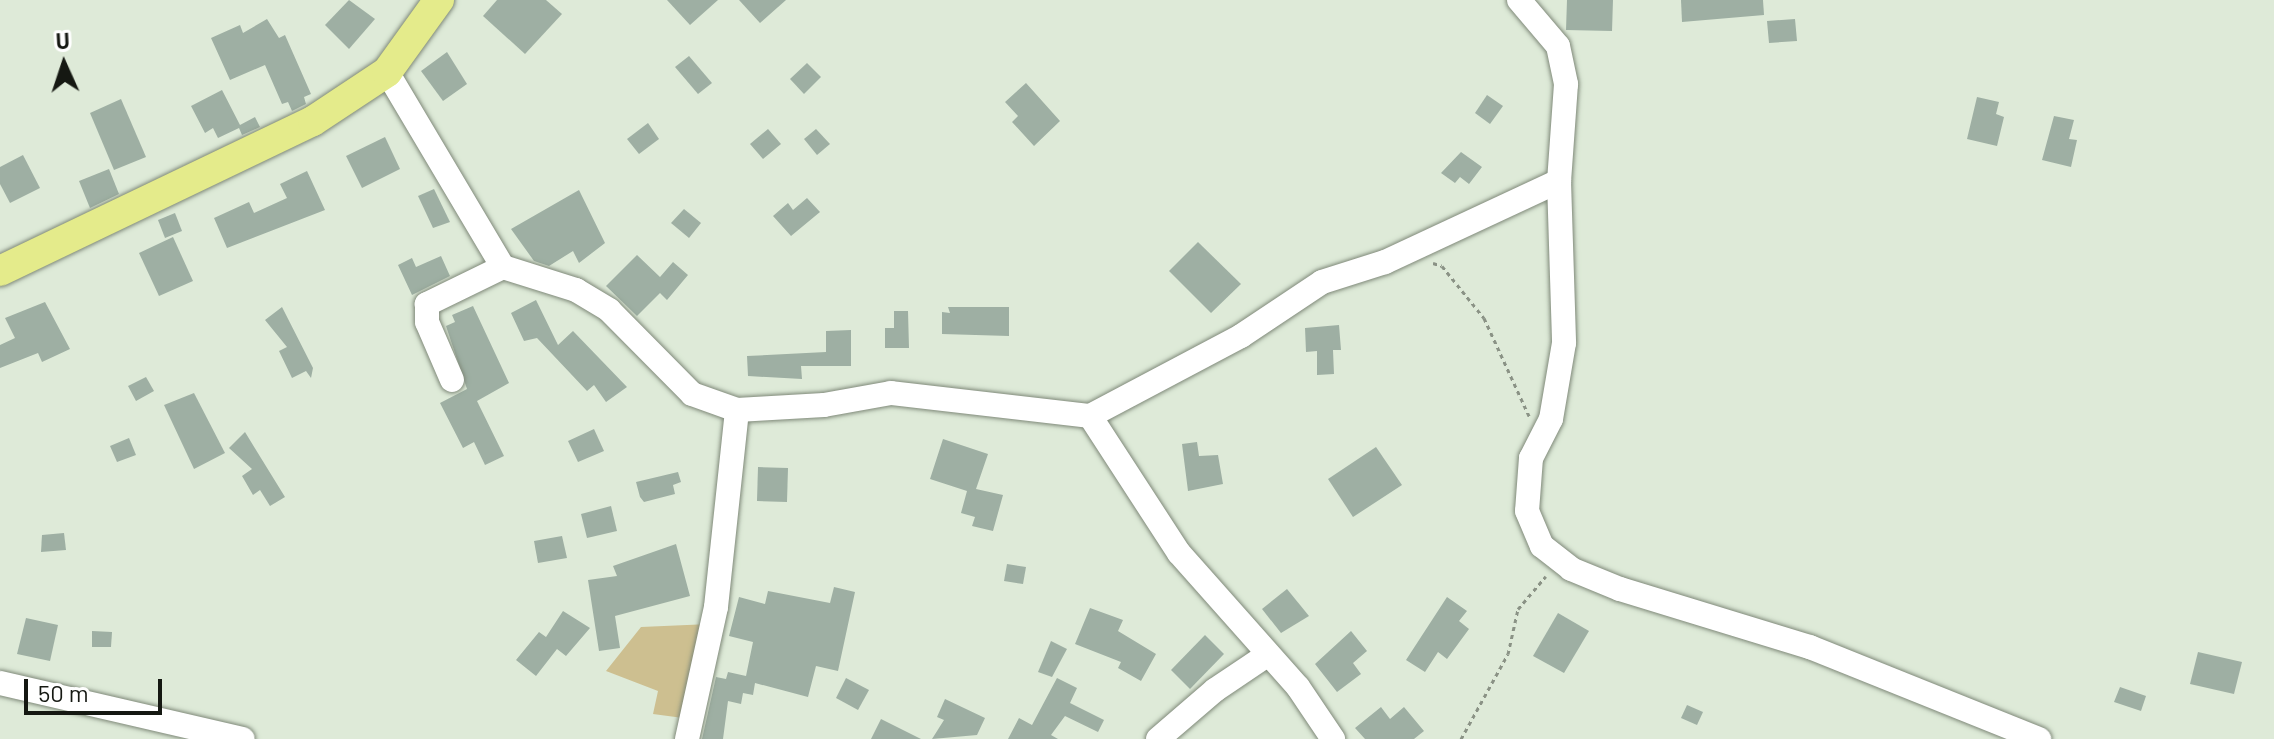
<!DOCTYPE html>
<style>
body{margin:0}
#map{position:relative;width:2274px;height:739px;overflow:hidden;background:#deead8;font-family:Barlow,sans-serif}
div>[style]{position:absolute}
.green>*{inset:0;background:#cdbf90}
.building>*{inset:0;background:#9eafa3}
.path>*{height:3px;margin-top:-1.5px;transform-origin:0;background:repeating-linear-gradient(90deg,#8a9285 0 4px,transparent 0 8px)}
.roads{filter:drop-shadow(0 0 2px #7f8979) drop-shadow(0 0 2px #7f8979)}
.minor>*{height:24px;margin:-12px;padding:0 12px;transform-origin:12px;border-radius:12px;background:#fff}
.major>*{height:30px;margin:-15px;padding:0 15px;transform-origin:15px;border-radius:15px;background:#e4eb8b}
span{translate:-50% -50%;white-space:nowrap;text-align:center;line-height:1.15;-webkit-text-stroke:8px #fff;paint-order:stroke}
.north{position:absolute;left:24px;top:24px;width:80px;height:80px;-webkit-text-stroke:6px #fff;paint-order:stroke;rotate:357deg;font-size:22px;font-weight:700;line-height:32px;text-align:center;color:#151812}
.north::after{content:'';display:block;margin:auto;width:28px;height:36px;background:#151812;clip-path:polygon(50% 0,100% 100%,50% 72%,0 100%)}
.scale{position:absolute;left:24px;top:679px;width:138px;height:36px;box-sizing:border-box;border:4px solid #151812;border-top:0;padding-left:10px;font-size:24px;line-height:28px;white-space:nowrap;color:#151812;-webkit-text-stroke:6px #fff;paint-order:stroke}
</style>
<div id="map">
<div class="green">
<div style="clip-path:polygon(710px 624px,683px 718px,653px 714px,658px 691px,606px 671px,641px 627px)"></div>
</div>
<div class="building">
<div style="clip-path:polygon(349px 0,375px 19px,349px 49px,325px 25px)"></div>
<div style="clip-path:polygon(497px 0,546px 0,562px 14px,525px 54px,483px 16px)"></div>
<div style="clip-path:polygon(667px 0,718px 0,690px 25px)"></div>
<div style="clip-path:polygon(739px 0,786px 0,760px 23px)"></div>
<div style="clip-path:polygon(1567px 0,1613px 0,1612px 31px,1566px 30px)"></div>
<div style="clip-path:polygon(1681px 0,1763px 0,1764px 15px,1682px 22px)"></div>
<div style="clip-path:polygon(267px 19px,279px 38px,285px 35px,311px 94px,304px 97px,306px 104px,292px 111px,288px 102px,282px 104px,265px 65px,230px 80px,211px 38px,240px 25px,243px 33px)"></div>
<div style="clip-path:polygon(1795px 19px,1797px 41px,1769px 43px,1767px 21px)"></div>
<div style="clip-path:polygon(447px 52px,467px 84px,443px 101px,421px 71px)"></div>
<div style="clip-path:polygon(689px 56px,712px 83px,698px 94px,675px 67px)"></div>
<div style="clip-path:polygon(807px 63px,821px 77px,804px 94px,790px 79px)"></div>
<div style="clip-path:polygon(1026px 83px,1060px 121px,1034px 146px,1012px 122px,1018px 116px,1005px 102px)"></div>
<div style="clip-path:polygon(222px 90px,240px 125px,255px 117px,260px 127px,242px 135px,239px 128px,218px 138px,213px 128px,205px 133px,191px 106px)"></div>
<div style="clip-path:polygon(1487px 95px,1503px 106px,1490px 124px,1475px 113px)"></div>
<div style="clip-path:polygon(1977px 97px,1999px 102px,1996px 114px,2004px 117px,1997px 146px,1967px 139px)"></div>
<div style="clip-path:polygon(121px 99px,146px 157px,114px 170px,90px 113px)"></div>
<div style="clip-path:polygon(2054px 116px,2074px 120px,2069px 139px,2077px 140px,2071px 167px,2042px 160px)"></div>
<div style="clip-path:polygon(648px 123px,659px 139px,639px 154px,627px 139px)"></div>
<div style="clip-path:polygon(768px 129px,781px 144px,763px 159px,750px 144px)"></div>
<div style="clip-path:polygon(816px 129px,830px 144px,817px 155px,804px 139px)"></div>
<div style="clip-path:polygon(385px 137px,400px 169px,362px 188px,346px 156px)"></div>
<div style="clip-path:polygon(1461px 152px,1482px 167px,1469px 184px,1460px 177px,1455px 183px,1441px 173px)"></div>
<div style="clip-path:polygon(23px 155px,40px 188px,10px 203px,0 184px,0 167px)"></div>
<div style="clip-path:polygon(109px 169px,119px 194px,90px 208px,79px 181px)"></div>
<div style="clip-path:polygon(307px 171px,325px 210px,227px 248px,214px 218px,249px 202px,254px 213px,287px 198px,280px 184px)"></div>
<div style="clip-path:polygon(434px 189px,450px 222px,433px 228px,418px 196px)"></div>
<div style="clip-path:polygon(579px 190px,605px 243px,579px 263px,573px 251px,549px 266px,534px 261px,511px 229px)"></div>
<div style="clip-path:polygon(807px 198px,820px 212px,791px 236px,773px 216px,788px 203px,793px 210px)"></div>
<div style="clip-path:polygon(684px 209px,701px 223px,689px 238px,671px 223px)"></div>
<div style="clip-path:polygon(175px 213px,182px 231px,165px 238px,158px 220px)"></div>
<div style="clip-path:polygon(173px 237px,193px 281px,159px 296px,139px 253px)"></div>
<div style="clip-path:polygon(1198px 242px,1241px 284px,1211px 313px,1169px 271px)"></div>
<div style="clip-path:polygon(637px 255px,660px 277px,673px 262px,688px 275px,667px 300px,660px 293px,637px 316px,606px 286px)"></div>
<div style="clip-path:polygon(441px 256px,450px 276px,412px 295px,398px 265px,412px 258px,416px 267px)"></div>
<div style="clip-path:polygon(536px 300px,558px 345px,573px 331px,627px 387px,606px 402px,594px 385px,587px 391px,537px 338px,524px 341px,511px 313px)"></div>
<div style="clip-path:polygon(45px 302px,70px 349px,42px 362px,38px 353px,0 368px,0 345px,15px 338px,5px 318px)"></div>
<div style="clip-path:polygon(473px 306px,509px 383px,477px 401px,504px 456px,485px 465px,474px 442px,463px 448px,440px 403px,467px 389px,446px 326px,455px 322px,452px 315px)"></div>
<div style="clip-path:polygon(282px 307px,313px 368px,311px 378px,306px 371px,292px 378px,279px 351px,287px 347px,265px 320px)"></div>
<div style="clip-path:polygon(948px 307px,1009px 307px,1009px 336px,942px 334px,942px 312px,950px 313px)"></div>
<div style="clip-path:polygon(894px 311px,908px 311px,909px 348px,885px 348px,885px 328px,894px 328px)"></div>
<div style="clip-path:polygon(1339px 325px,1341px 350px,1333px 350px,1334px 374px,1317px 375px,1317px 351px,1306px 352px,1305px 328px)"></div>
<div style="clip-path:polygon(851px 330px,851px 366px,801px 366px,802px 379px,748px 376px,747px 356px,826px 352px,826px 331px)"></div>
<div style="clip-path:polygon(146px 377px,154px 391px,136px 401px,128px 386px)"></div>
<div style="clip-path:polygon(194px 393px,225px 453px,194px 469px,164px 405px)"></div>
<div style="clip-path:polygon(594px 429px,604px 451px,578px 462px,568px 441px)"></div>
<div style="clip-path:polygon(245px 432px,285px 497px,270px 506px,260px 490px,253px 495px,242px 476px,252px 469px,229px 448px)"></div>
<div style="clip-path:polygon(129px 438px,136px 455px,117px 462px,110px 446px)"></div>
<div style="clip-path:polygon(943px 439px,988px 454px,976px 489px,1003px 495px,993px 531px,972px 526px,975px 517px,961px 513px,967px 491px,930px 479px)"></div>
<div style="clip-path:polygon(1197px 442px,1199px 456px,1218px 455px,1223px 484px,1188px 491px,1182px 444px)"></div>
<div style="clip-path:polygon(1376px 447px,1402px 485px,1353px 517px,1328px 479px)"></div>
<div style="clip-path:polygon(758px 467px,788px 468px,787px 502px,757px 501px)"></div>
<div style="clip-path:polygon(678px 472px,681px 482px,673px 485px,675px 494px,644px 502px,640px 497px,636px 482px)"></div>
<div style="clip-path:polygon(611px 506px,617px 531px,587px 538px,581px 514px)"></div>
<div style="clip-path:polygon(64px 533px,66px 550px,41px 552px,42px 535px)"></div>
<div style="clip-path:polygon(562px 536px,567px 558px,538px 563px,534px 541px)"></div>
<div style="clip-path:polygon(676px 544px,690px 596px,615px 616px,620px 648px,599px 651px,588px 580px,617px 576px,613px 566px)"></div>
<div style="clip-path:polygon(1007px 564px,1026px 567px,1023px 584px,1004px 581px)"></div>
<div style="clip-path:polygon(834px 587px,855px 592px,838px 671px,816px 666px,808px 697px,755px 683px,753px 695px,743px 693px,741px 704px,728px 701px,723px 739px,702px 739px,716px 677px,726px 679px,728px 672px,746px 676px,753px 642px,729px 636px,739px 597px,765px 604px,768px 591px,830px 603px)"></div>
<div style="clip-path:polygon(1287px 589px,1309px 616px,1281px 633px,1262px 609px)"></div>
<div style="clip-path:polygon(1447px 597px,1467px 611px,1459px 621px,1469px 629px,1447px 659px,1438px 652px,1425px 672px,1406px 660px)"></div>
<div style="clip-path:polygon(1090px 608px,1123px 620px,1118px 631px,1156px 654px,1141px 681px,1118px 668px,1121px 662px,1075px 644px)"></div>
<div style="clip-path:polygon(563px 611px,590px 628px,566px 656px,557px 649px,536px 676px,516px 660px,539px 632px,546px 637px)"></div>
<div style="clip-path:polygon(1558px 613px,1589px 631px,1564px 673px,1533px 656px)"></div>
<div style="clip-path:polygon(26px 618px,58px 625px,50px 661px,17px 654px)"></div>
<div style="clip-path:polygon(92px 631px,112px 632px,111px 647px,92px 647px)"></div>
<div style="clip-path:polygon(1351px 631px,1367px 651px,1353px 663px,1361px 674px,1337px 692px,1315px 664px)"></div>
<div style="clip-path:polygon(1205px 635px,1224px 654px,1190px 689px,1171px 670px)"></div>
<div style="clip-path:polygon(1051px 641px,1067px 649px,1052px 677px,1038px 672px)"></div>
<div style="clip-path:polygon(2198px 652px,2242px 662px,2234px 694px,2190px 684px)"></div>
<div style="clip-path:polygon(846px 678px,869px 690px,858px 710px,836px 698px)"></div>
<div style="clip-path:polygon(1057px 678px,1077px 688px,1070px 703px,1104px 720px,1098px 732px,1065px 716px,1051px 735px,1058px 739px,1008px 739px,1019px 718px,1032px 725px)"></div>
<div style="clip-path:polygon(2120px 687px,2146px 696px,2141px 711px,2114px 702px)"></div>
<div style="clip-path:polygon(945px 699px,985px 718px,977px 735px,932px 739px,944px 720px,937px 717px)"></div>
<div style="clip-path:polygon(1687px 705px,1703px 712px,1697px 725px,1681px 718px)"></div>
<div style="clip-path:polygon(1381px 707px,1390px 719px,1404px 707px,1424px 731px,1414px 739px,1365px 739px,1355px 728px)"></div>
<div style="clip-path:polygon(881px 719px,921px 739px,871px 739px)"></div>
</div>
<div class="path">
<div style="left:1433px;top:263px;width:9px;rotate:18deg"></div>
<div style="left:1442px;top:266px;width:67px;rotate:51.1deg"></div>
<div style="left:1484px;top:318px;width:108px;rotate:65.3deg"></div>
<div style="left:1461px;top:739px;width:97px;rotate:-61.1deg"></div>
<div style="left:1508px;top:654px;width:46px;rotate:-77.5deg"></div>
<div style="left:1518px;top:609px;width:43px;rotate:-49.7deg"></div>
</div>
<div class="roads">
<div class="minor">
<div style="left:1519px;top:0;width:60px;rotate:49.7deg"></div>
<div style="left:1558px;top:46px;width:39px;rotate:78deg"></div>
<div style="left:1566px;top:84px;width:97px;rotate:94.1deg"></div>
<div style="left:1559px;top:181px;width:162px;rotate:88.2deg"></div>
<div style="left:1564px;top:343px;width:77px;rotate:99.7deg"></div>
<div style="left:1551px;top:419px;width:44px;rotate:117.1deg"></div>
<div style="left:1531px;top:458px;width:53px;rotate:94.3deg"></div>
<div style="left:1527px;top:511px;width:38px;rotate:67deg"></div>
<div style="left:1542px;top:546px;width:37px;rotate:38deg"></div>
<div style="left:1571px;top:569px;width:53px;rotate:22.2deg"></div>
<div style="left:1620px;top:589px;width:199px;rotate:17deg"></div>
<div style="left:1810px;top:647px;width:247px;rotate:21.9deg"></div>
<div style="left:387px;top:72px;width:227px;rotate:59.3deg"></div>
<div style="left:503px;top:267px;width:85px;rotate:154deg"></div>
<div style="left:427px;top:304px;width:18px;rotate:90deg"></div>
<div style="left:427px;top:322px;width:63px;rotate:66.7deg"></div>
<div style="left:503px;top:267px;width:77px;rotate:17.5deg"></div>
<div style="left:576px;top:290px;width:39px;rotate:31deg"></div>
<div style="left:609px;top:310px;width:118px;rotate:45.3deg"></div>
<div style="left:692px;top:394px;width:48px;rotate:19.6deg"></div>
<div style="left:737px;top:410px;width:87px;rotate:-3.3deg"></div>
<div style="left:824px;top:405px;width:68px;rotate:-10.2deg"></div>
<div style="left:891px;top:393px;width:200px;rotate:6.6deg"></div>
<div style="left:1090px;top:416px;width:163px;rotate:57deg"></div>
<div style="left:1179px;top:553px;width:179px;rotate:48.4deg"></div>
<div style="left:1298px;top:687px;width:63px;rotate:56.1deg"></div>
<div style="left:1090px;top:416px;width:171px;rotate:-27.9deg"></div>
<div style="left:1241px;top:336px;width:97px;rotate:-33.7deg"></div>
<div style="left:1322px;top:282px;width:66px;rotate:-17.6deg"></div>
<div style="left:1385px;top:262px;width:192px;rotate:-25deg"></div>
<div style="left:0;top:683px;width:249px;rotate:13deg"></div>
<div style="left:687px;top:739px;width:135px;rotate:-77.6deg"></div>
<div style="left:716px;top:607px;width:198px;rotate:-83.9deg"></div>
<div style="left:1158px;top:739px;width:75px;rotate:-40.7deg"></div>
<div style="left:1215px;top:690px;width:63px;rotate:-33.9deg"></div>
</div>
<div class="major">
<div style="left:0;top:271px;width:347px;rotate:-25.6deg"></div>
<div style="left:313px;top:121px;width:89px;rotate:-33.5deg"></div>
<div style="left:387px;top:72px;width:89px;rotate:-54.2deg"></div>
</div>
</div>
<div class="north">U</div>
<div class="scale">50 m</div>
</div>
